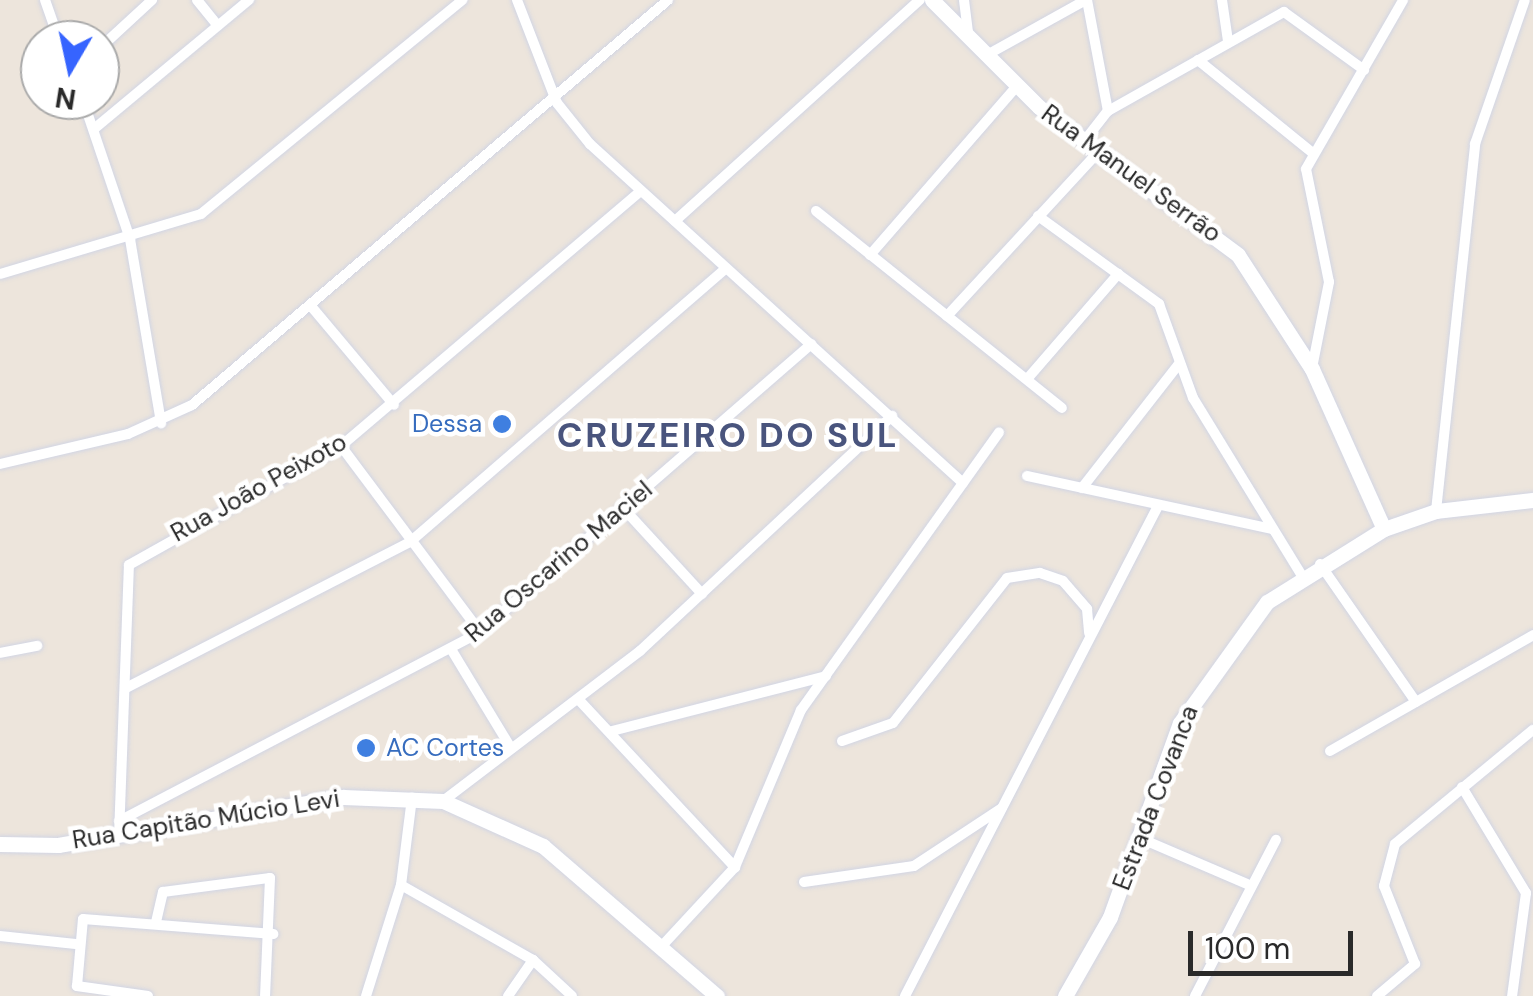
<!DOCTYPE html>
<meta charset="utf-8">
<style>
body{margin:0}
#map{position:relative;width:1533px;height:996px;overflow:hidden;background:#ede5dc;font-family:"DM Sans",sans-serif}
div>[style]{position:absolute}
.roads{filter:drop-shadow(0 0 2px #d1d5e4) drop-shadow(0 0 2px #d1d5e4)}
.street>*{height:10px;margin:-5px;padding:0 5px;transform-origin:5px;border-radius:5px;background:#fff}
.secondary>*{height:15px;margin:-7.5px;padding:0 7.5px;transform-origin:7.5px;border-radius:7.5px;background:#fff}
.dots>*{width:28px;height:28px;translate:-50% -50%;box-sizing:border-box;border:5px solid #fff;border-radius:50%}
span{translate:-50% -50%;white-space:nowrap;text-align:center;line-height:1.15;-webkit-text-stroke:9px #fff;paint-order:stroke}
.street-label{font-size:25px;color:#2a2a2a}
.shop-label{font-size:25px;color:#366cbe}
.right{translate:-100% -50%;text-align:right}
.left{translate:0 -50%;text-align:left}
.district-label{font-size:35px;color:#49547d;font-weight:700;letter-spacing:2.5px}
.north{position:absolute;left:20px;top:20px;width:100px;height:100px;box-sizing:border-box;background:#fff;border:2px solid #aaa;border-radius:50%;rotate:189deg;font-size:28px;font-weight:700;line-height:40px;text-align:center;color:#2a2a2a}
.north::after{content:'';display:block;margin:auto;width:35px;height:45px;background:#3664ff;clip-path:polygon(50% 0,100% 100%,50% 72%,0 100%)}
.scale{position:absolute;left:1188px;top:931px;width:165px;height:45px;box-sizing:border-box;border:5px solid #2a2a2a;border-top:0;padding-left:12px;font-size:30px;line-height:35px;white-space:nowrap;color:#2a2a2a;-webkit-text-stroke:8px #fff;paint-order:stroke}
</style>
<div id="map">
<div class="roads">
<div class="street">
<div style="left:45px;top:0;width:42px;rotate:70.7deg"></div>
<div style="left:197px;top:0;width:33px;rotate:51deg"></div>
<div style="left:517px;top:0;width:110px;rotate:68.8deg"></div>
<div style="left:557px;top:103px;width:53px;rotate:51.2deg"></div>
<div style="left:590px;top:144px;width:504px;rotate:42.27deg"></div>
<div style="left:964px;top:0;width:34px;rotate:83deg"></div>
<div style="left:1087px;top:0;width:113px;rotate:79.3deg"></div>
<div style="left:1222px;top:0;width:41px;rotate:81.7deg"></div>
<div style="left:100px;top:48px;width:71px;rotate:-42.7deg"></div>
<div style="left:985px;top:56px;width:115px;rotate:-29deg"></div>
<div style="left:1198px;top:60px;width:149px;rotate:39deg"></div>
<div style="left:83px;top:100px;width:147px;rotate:71.3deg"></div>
<div style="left:130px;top:239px;width:187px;rotate:80.4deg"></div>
<div style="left:94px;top:129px;width:202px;rotate:-39.8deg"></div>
<div style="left:1085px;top:140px;width:37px;rotate:-52deg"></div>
<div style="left:1108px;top:111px;width:202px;rotate:-29.4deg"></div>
<div style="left:1284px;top:12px;width:99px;rotate:35.9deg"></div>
<div style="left:816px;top:211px;width:315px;rotate:38.7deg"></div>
<div style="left:1038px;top:216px;width:150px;rotate:36deg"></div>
<div style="left:1159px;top:304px;width:100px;rotate:70.1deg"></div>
<div style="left:1193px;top:398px;width:209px;rotate:58.5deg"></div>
<div style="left:675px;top:221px;width:330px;rotate:-42.1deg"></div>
<div style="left:870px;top:255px;width:223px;rotate:-49deg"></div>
<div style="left:0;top:274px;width:210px;rotate:-16.6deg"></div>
<div style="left:201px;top:214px;width:338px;rotate:-39.3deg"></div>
<div style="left:311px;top:306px;width:129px;rotate:50deg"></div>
<div style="left:947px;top:316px;width:226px;rotate:-47.3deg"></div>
<div style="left:1312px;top:368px;width:88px;rotate:-78.8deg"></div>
<div style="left:1329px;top:282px;width:115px;rotate:-101.5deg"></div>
<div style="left:1306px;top:169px;width:195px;rotate:-60.1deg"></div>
<div style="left:1028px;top:378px;width:138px;rotate:-49.1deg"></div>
<div style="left:341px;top:446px;width:232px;rotate:53.2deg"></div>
<div style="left:0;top:464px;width:131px;rotate:-13.2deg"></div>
<div style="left:128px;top:434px;width:70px;rotate:-24.4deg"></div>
<div style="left:192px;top:405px;width:625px;rotate:-40.39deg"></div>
<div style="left:1027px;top:476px;width:251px;rotate:12.2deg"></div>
<div style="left:1082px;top:488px;width:156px;rotate:-52deg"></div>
<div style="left:625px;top:510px;width:114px;rotate:47.5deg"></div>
<div style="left:1436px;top:511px;width:369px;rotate:-83.9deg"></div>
<div style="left:1475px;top:144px;width:152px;rotate:-70.9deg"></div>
<div style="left:1320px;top:564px;width:168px;rotate:55.2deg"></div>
<div style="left:451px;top:649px;width:116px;rotate:58.8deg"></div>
<div style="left:0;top:653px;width:38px;rotate:-11deg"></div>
<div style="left:126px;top:688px;width:319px;rotate:-27.2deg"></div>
<div style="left:410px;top:542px;width:418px;rotate:-40.9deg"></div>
<div style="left:579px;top:700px;width:229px;rotate:47deg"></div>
<div style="left:612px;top:731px;width:221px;rotate:-14.4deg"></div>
<div style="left:842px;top:741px;width:54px;rotate:-19.4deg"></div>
<div style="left:893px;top:723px;width:184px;rotate:-51.8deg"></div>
<div style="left:1007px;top:578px;width:33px;rotate:-9deg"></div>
<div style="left:1040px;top:573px;width:24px;rotate:19deg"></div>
<div style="left:1063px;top:581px;width:37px;rotate:49deg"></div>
<div style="left:1087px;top:609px;width:24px;rotate:85deg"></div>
<div style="left:1330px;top:751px;width:234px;rotate:-29.7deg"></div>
<div style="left:1462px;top:787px;width:124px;rotate:58.9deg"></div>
<div style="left:1526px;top:893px;width:104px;rotate:97.7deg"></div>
<div style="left:443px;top:801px;width:248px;rotate:-37.3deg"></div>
<div style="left:640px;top:651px;width:345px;rotate:-43deg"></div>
<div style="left:119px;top:821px;width:407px;rotate:-27.6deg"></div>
<div style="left:480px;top:632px;width:439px;rotate:-41deg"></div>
<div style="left:119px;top:836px;width:271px;rotate:-87.9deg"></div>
<div style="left:129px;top:565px;width:243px;rotate:-29.3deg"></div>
<div style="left:341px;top:446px;width:392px;rotate:-40.4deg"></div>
<div style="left:1142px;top:839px;width:114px;rotate:23.2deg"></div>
<div style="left:804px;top:882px;width:111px;rotate:-8.3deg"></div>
<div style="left:914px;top:866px;width:105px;rotate:-33.4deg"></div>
<div style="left:401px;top:885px;width:152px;rotate:29.6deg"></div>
<div style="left:533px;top:960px;width:53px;rotate:42.7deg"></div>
<div style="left:156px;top:922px;width:31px;rotate:-77deg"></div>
<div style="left:163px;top:892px;width:108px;rotate:-7.5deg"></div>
<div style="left:270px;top:878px;width:118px;rotate:92.4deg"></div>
<div style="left:0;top:936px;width:76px;rotate:6deg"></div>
<div style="left:661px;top:947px;width:109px;rotate:-47.2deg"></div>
<div style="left:735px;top:867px;width:170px;rotate:-67.2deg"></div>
<div style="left:801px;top:710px;width:341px;rotate:-54.5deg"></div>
<div style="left:148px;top:996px;width:72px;rotate:-172deg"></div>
<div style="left:77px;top:986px;width:67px;rotate:-84.9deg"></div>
<div style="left:83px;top:919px;width:191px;rotate:4.5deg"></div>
<div style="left:366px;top:996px;width:116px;rotate:-72.5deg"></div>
<div style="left:401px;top:885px;width:88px;rotate:-82.8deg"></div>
<div style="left:508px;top:996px;width:44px;rotate:-55.2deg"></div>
<div style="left:905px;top:996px;width:551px;rotate:-62.69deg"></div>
<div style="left:1195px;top:996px;width:176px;rotate:-62.6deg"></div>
<div style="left:1377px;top:996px;width:50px;rotate:-40.1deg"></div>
<div style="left:1415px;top:964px;width:84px;rotate:-111.7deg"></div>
<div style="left:1384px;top:886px;width:43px;rotate:-75.3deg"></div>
<div style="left:1395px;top:844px;width:179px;rotate:-39.6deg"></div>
</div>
<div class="secondary">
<div style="left:932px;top:0;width:151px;rotate:45deg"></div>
<div style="left:1039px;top:107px;width:248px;rotate:36.6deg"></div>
<div style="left:1238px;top:255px;width:136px;rotate:57deg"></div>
<div style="left:1312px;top:369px;width:175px;rotate:65.8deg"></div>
<div style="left:0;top:844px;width:58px;rotate:1deg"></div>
<div style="left:58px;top:845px;width:289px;rotate:-9.6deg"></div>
<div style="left:343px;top:797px;width:100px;rotate:2.3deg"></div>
<div style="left:443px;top:801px;width:110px;rotate:24.2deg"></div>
<div style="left:543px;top:846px;width:230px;rotate:40.8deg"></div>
<div style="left:1065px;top:996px;width:91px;rotate:-60.3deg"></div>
<div style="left:1110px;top:917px;width:206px;rotate:-70.2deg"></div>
<div style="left:1180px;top:723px;width:149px;rotate:-54.3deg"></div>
<div style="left:1267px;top:602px;width:138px;rotate:-32deg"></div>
<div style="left:1384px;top:529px;width:55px;rotate:-19.1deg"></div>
<div style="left:1436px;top:511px;width:98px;rotate:-6.5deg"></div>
</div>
</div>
<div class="dots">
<div style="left:502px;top:424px;background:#3f7fe0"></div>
<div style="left:366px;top:748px;background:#3f7fe0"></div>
</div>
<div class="street-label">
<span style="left:1131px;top:174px;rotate:36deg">Rua Manuel Serrão</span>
<span style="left:259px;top:488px;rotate:-29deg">Rua João Peixoto</span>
<span style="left:559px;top:562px;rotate:-40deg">Rua Oscarino Maciel</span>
<span style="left:1156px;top:798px;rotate:-69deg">Estrada Covanca</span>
<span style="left:206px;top:820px;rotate:-9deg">Rua Capitão Múcio Levi</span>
</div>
<div class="shop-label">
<span class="right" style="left:482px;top:424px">Dessa</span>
<span class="left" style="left:386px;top:748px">AC Cortes</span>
</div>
<div class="district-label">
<span style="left:728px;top:435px">CRUZEIRO DO SUL</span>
</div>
<div class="north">N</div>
<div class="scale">100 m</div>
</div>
